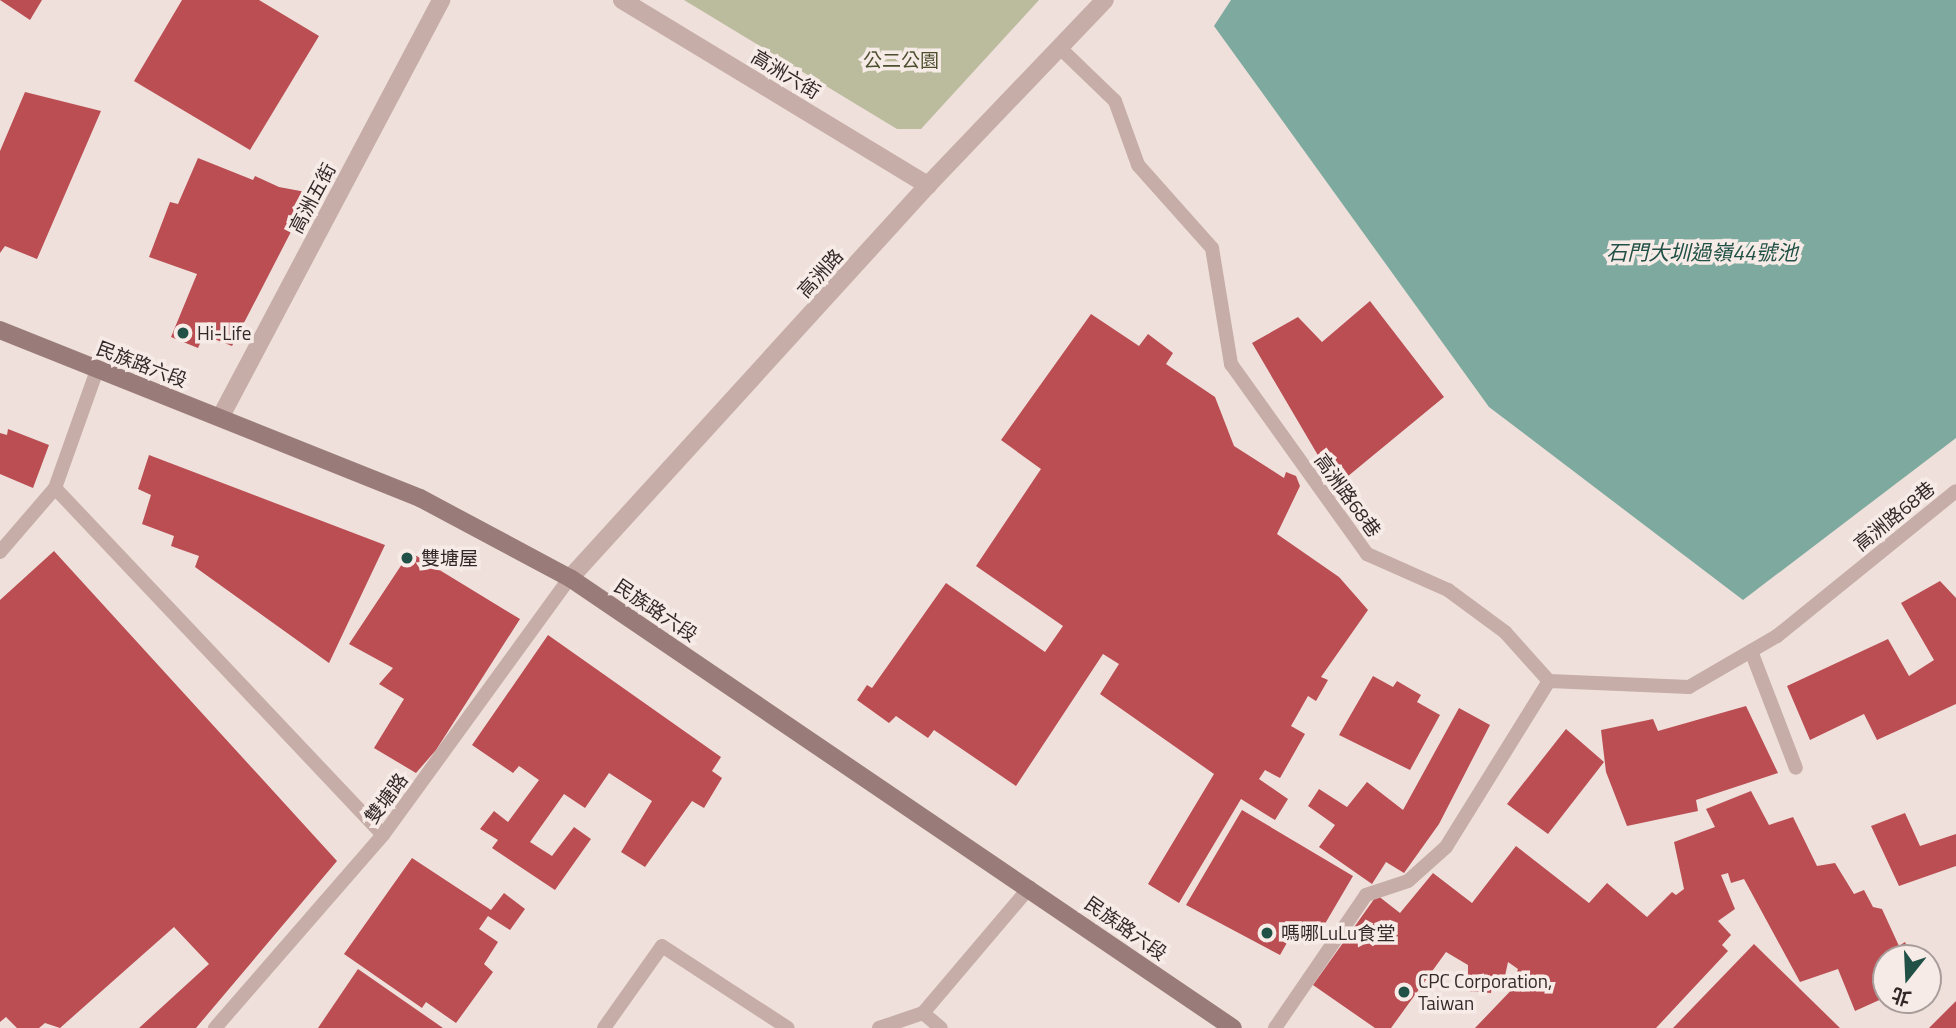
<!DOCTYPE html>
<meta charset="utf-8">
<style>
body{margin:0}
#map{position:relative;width:1956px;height:1028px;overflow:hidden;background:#efe0db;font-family:"Titillium Web","Noto Sans TC",sans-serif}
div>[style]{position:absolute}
.green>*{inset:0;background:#bbbc9d}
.water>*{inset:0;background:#7da99e}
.building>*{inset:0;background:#ba4e53}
.lane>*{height:14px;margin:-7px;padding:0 7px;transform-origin:7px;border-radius:7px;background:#c6ada8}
.street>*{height:18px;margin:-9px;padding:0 9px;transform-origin:9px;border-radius:9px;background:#c6ada8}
.secondary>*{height:18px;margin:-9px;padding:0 9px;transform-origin:9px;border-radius:9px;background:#997c7a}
.dots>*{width:19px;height:19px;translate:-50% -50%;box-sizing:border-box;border:4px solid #f7ebe7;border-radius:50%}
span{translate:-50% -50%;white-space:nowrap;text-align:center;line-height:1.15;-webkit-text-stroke:7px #f7ebe7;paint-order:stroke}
.park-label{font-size:19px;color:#4c4f2e}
.street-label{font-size:19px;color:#332828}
.poi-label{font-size:19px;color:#332828}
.left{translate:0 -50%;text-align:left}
.water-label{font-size:21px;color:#215146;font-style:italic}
.north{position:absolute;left:1872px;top:944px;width:70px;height:70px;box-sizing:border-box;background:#f7ebe7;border:2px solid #a99d9b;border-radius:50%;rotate:198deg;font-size:19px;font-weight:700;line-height:28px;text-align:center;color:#332828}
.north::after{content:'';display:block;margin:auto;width:24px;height:32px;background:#215146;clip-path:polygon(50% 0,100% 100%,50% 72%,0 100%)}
</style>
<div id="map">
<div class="green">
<div style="clip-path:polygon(684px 0,1039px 0,921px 129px,897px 129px)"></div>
</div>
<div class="water">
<div style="clip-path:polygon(1231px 0,1956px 0,1956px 438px,1743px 600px,1489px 407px,1214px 26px)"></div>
</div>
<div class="building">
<div style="clip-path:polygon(0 0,42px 0,30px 20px)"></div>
<div style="clip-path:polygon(182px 0,259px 0,319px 36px,250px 150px,134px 81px)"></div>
<div style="clip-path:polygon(25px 92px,101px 111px,37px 259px,5px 246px,0 253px,0 151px)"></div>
<div style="clip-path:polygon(198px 158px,253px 180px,255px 176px,279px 187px,311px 193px,232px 346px,204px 335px,198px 348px,171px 337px,197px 274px,149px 257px,170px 202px,178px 204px)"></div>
<div style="clip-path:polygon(1370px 301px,1444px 397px,1336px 486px,1252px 343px,1298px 317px,1322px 342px)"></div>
<div style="clip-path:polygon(1091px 314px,1139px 346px,1148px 334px,1173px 353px,1166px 364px,1215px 397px,1234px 446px,1284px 478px,1286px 472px,1296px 476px,1300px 486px,1277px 534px,1339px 577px,1368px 610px,1321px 677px,1328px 680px,1316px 701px,1308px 696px,1291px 726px,1305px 734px,1280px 778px,1265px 770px,1259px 779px,1288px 799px,1275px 820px,1241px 799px,1179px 903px,1148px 884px,1214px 774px,1100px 694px,1119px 664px,1103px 654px,1016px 786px,934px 730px,928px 738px,896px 716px,889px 723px,857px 700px,867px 685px,872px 688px,946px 583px,1045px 652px,1063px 626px,976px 566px,1041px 469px,1001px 440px)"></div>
<div style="clip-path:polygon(8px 429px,49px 445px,33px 488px,0 474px,0 433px,7px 435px)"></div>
<div style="clip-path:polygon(149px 455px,385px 545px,329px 663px,195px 567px,199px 556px,171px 546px,174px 536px,142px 524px,151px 495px,138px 489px)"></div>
<div style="clip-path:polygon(54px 551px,337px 861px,196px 1028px,139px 1028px,209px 964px,174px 927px,60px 1028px,45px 1023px,39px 1028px,17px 1028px,6px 1017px,0 1022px,0 600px)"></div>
<div style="clip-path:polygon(410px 552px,520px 619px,436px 750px,416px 773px,374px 748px,404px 699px,379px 684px,393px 668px,349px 644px)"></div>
<div style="clip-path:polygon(1940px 581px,1956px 598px,1956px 704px,1877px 740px,1864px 714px,1810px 740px,1787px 686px,1888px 639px,1909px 676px,1934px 660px,1901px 603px)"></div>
<div style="clip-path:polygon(548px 635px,721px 757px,712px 771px,722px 778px,704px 808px,692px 801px,645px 867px,621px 852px,652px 801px,609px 773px,585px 808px,564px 794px,530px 842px,552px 856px,574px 827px,591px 839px,555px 890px,492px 848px,498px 840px,480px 829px,494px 811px,508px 822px,539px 780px,519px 766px,513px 773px,472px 745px)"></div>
<div style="clip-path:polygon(1373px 676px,1393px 687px,1397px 681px,1421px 695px,1417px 702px,1440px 715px,1410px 770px,1339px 735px)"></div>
<div style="clip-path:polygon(1746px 706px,1778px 773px,1696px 800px,1698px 811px,1627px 826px,1606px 772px,1601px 730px,1653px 719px,1658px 731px)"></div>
<div style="clip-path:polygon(1459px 708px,1490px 725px,1439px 824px,1404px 873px,1386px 862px,1372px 884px,1319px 847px,1335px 825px,1308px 806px,1319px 789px,1347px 807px,1367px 782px,1403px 810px)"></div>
<div style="clip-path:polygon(1566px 729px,1604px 762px,1548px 834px,1507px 804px)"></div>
<div style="clip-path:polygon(1751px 791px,1769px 825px,1793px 817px,1817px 866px,1835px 863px,1854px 894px,1864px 890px,1873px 907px,1882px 909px,1899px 946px,1905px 942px,1912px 958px,1886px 958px,1886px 997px,1855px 1011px,1838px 969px,1800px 982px,1744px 879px,1731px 883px,1728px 873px,1721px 875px,1735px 909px,1718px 921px,1731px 935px,1722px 945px,1728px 951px,1656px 1028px,1475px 1028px,1520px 981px,1514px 979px,1518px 969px,1508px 962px,1505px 976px,1493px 974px,1491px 993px,1468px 991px,1468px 965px,1446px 952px,1391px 1028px,1375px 1028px,1313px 985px,1377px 895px,1400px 913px,1433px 873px,1472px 903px,1516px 846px,1589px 903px,1607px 883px,1647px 917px,1672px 892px,1676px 895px,1684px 889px,1674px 842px,1715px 827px,1706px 809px)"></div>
<div style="clip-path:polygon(1242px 810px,1353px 876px,1319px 934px,1297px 925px,1280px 955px,1186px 905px)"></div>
<div style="clip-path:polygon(1905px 813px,1920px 846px,1956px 834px,1956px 866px,1899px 886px,1871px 826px)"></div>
<div style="clip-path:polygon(412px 858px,491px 910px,504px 893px,525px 909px,510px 930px,488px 916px,479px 929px,498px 942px,484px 964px,493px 972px,456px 1023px,426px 1002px,422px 1008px,344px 954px)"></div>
<div style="clip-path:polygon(1754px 944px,1840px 1028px,1673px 1028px)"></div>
<div style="clip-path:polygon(358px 969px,443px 1028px,318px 1028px)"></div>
<div style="clip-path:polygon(1956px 1001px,1956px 1028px,1929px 1028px)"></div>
</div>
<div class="lane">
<div style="left:1060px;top:48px;width:76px;rotate:43.9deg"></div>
<div style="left:1115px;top:101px;width:68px;rotate:70.2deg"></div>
<div style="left:1138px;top:165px;width:111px;rotate:48.3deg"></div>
<div style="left:1212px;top:248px;width:118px;rotate:80.7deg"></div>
<div style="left:1231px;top:364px;width:234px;rotate:54.4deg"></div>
<div style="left:1367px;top:554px;width:89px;rotate:24deg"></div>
<div style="left:1448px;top:590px;width:71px;rotate:36.4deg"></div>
<div style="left:1505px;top:632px;width:66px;rotate:48.1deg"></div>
<div style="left:1549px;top:681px;width:140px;rotate:2.5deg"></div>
<div style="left:1689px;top:687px;width:102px;rotate:-30.1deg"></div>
<div style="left:1777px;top:636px;width:230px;rotate:-39deg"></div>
<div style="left:55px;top:488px;width:477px;rotate:46.6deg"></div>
<div style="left:0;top:552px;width:84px;rotate:-49.3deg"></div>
<div style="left:55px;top:488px;width:125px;rotate:-70.4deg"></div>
<div style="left:1751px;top:651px;width:125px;rotate:69deg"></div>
<div style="left:923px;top:1013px;width:23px;rotate:40deg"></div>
<div style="left:215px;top:1028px;width:256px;rotate:-49deg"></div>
<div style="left:383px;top:835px;width:318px;rotate:-54deg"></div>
<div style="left:604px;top:1028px;width:100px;rotate:-54.7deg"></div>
<div style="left:662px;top:946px;width:150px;rotate:33.1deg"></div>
<div style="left:879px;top:1028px;width:46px;rotate:-18.8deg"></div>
<div style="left:923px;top:1013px;width:165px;rotate:-49.7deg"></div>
<div style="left:1275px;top:1028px;width:161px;rotate:-55.6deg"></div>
<div style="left:1366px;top:895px;width:44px;rotate:-18.4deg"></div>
<div style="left:1408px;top:881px;width:51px;rotate:-41.8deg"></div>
<div style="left:1446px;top:847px;width:195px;rotate:-58.2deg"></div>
</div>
<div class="street">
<div style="left:622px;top:0;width:358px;rotate:31.2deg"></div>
<div style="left:221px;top:416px;width:471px;rotate:-62.1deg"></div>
<div style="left:570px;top:578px;width:532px;rotate:-47.67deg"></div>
<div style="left:928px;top:185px;width:256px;rotate:-46.3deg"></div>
</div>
<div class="secondary">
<div style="left:0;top:330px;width:452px;rotate:21.8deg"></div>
<div style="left:420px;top:498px;width:170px;rotate:28.1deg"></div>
<div style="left:570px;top:578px;width:801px;rotate:34.17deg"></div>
</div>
<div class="dots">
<div style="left:183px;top:333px;background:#215146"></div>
<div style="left:407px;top:558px;background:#215146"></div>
<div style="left:1267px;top:933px;background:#215146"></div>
<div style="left:1404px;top:992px;background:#215146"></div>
</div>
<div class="park-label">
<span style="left:901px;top:60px">公二公園</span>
</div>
<div class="street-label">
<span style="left:786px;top:74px;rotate:31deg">高洲六街</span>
<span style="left:312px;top:198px;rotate:-62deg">高洲五街</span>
<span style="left:820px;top:273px;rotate:-48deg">高洲路</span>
<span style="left:142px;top:364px;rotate:21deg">民族路六段</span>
<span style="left:1348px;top:495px;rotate:54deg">高洲路68巷</span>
<span style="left:1894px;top:516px;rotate:-39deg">高洲路68巷</span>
<span style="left:656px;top:610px;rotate:34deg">民族路六段</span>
<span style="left:386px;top:798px;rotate:-53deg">雙塘路</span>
<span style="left:1126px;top:928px;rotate:35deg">民族路六段</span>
</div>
<div class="poi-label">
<span class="left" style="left:197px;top:333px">Hi-Life</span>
<span class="left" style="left:421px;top:558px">雙塘屋</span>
<span class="left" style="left:1281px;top:933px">嗎哪LuLu食堂</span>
<span class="left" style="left:1418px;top:992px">CPC Corporation,<br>Taiwan</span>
</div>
<div class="water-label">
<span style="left:1702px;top:252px">石門大圳過嶺44號池</span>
</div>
<div class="north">北</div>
</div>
